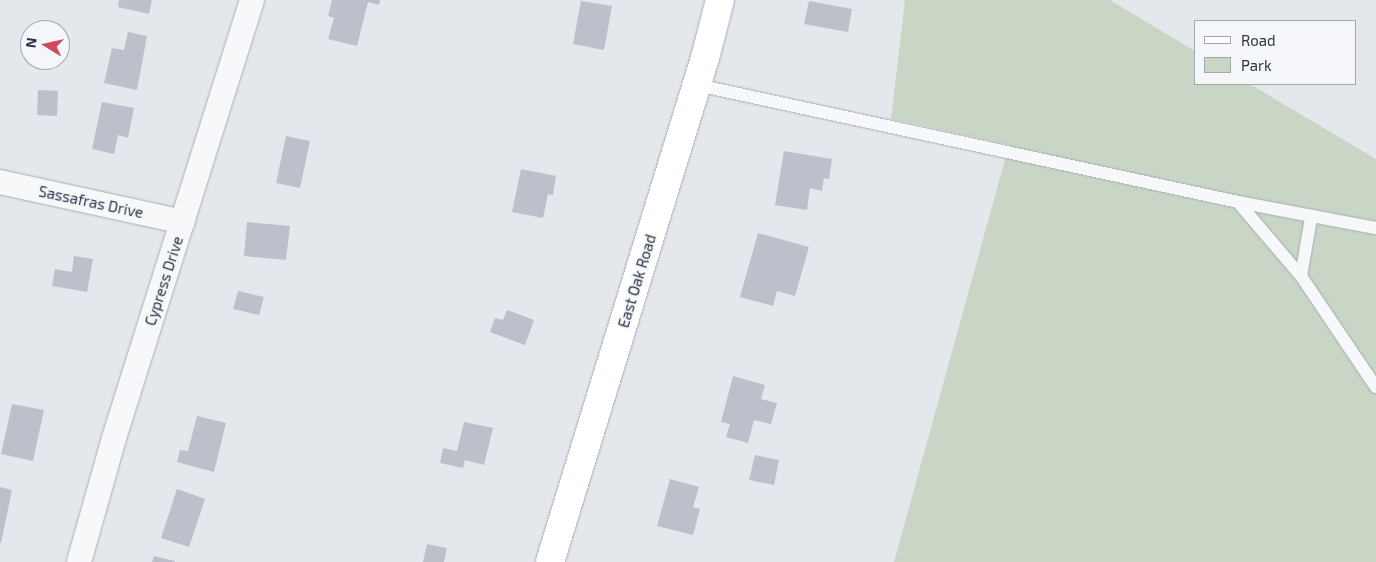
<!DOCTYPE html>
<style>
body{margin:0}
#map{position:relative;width:1376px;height:562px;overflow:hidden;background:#e4e7ec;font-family:"Exo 2",sans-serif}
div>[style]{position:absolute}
.green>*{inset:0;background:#c9d6c5}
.building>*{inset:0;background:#bbc0ca}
.roads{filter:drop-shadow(0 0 1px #a9aeb7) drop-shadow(0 0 1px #a9aeb7)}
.lane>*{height:12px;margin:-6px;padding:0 6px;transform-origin:6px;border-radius:6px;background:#f7f8fa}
.street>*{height:24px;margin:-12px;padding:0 12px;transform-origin:12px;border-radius:12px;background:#f7f8fa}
.secondary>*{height:28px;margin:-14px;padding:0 14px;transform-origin:14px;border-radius:14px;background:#fff}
span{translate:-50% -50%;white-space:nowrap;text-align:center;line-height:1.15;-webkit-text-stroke:4px #f4f6f9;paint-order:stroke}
.street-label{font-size:15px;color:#2b3445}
.legend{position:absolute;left:1194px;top:20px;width:162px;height:65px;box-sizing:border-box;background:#f4f6f9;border:1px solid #a4a8b1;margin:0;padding:6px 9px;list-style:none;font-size:15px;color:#2b3445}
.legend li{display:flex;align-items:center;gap:10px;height:25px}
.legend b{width:25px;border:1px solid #a4a8b1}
.north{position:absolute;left:20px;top:20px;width:50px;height:50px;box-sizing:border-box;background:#f4f6f9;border:1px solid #a4a8b1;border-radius:50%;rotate:279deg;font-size:14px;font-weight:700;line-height:20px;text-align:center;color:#2b3445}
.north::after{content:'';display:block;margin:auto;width:18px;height:22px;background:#d1495b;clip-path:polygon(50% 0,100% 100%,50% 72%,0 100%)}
</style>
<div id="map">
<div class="green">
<div style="clip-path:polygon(905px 0,1110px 0,1195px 51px,1195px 84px,1250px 84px,1376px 159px,1376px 562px,894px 562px,1009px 145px,891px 119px)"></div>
</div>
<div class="building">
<div style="clip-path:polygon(119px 0,152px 0,149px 14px,118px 7px)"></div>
<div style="clip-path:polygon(332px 0,380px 0,379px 5px,368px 2px,357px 46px,328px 39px,334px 18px,328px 16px)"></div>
<div style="clip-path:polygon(581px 1px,612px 6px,604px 50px,573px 44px)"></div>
<div style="clip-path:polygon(809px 1px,852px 9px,848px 32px,804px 24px)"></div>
<div style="clip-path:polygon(128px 32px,147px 36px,137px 90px,104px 83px,112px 48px,124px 50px)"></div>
<div style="clip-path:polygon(38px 90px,58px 91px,57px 116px,37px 115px)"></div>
<div style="clip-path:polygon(102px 102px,134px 108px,128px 138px,118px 135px,114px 154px,92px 149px)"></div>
<div style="clip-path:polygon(286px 136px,310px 141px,300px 188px,276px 183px)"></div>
<div style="clip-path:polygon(784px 151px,832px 159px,829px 179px,824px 178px,822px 191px,810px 188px,807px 210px,775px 205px)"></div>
<div style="clip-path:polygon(521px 169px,556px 176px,553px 195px,548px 194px,543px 218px,512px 212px)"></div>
<div style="clip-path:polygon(247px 222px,290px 226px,286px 260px,244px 256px)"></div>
<div style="clip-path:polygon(758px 233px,809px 247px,795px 296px,777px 291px,773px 306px,740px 297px)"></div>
<div style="clip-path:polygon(74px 256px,93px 259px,87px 292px,52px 286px,55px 269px,72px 272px)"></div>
<div style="clip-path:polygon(238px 291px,264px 297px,259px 315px,233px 309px)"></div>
<div style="clip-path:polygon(507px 310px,534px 320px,525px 345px,490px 332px,495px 318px,503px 320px)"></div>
<div style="clip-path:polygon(733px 376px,765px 385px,761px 399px,777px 403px,771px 424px,754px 420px,748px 443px,726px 437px,730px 424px,721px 422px)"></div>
<div style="clip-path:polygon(12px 404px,44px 410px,33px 461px,1px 454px)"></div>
<div style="clip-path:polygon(197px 416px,226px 423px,214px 472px,177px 462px,180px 450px,188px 451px)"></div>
<div style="clip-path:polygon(464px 422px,493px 428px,484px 465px,465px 460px,463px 468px,440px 463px,443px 448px,457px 451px)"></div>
<div style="clip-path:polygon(755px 455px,779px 460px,774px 485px,749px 480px)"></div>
<div style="clip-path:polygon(670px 479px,699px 487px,693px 507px,700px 509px,693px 535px,657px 526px)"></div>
<div style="clip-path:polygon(0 487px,12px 490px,1px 543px,0 543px)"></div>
<div style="clip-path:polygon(177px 489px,205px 499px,189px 547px,161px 538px)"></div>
<div style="clip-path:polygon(427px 544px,447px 548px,444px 562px,423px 562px)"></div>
<div style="clip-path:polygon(154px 556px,175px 561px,175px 562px,152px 562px)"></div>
</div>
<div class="roads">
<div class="lane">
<div style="left:697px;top:85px;width:554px;rotate:12.2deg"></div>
<div style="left:1238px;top:202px;width:140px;rotate:10.7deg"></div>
<div style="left:1238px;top:202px;width:97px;rotate:49.6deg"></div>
<div style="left:1301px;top:276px;width:134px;rotate:56deg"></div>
<div style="left:1301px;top:276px;width:59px;rotate:-80.2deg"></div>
</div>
<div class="street">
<div style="left:0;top:182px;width:187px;rotate:12.3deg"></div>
<div style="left:79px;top:562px;width:129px;rotate:-74.2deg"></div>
<div style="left:114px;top:438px;width:459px;rotate:-72.5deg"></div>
</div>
<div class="secondary">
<div style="left:550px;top:562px;width:527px;rotate:-72.91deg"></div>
<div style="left:705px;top:58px;width:60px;rotate:-75.5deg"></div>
</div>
</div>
<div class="street-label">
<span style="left:91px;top:202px;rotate:12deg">Sassafras Drive</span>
<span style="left:164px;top:281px;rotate:-72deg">Cypress Drive</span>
<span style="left:637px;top:281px;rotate:-73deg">East Oak Road</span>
</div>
<ul class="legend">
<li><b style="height:6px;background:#fff"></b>Road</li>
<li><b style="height:14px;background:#c9d6c5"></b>Park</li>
</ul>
<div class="north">N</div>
</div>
